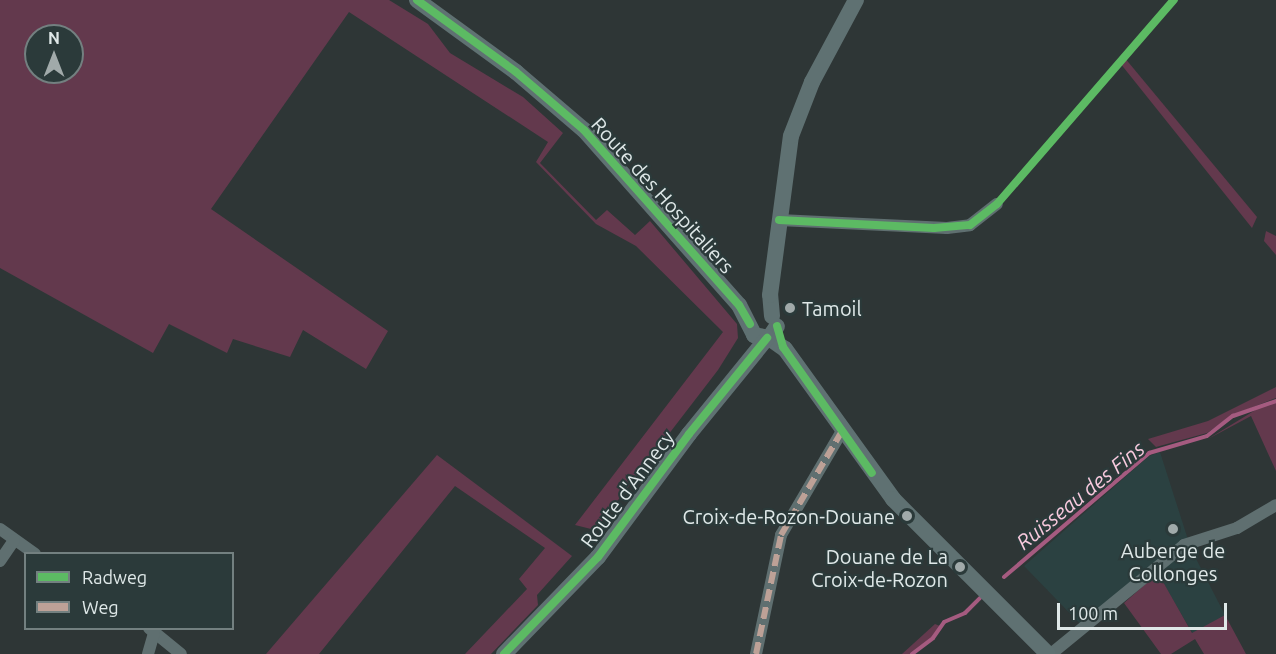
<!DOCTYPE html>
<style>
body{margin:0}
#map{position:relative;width:1276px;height:654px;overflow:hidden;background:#2e3636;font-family:Ubuntu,sans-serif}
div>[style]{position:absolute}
.built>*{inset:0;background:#2b4141}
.green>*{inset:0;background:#63394d}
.stream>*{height:4px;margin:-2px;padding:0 2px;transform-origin:2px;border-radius:2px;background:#a55b80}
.street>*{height:12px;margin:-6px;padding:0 6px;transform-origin:6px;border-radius:6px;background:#5f6f70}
.secondary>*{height:16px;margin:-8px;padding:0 8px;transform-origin:8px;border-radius:8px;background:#5f7172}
.quiet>*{height:6px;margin-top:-3px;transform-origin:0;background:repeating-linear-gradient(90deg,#bda197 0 12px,transparent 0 18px)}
.cycleway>*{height:8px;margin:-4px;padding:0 4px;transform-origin:4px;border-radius:4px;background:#5cba63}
.dots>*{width:16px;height:16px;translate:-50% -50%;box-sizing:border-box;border:3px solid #2b3a3a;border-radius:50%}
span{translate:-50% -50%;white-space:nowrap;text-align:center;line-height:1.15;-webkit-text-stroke:4.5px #2b3a3a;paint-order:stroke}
.street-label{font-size:20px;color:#dfe8e8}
.poi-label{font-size:20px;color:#dfe8e8}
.left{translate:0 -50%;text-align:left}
.right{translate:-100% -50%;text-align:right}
.water-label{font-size:21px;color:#f9cade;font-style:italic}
.legend{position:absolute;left:24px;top:552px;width:210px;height:78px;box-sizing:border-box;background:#2b3a3a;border:2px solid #738080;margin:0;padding:8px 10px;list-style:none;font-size:18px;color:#dfe8e8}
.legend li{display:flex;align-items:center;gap:12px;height:30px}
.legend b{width:30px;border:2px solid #738080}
.north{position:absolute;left:24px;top:24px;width:60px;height:60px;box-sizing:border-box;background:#2b3a3a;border:2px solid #738080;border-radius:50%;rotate:0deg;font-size:16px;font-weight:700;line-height:24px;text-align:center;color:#dfe8e8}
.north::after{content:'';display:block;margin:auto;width:21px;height:27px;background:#a1aaaa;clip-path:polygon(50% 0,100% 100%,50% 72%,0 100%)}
.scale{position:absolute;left:1057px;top:603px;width:170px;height:27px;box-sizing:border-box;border:3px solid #dfe8e8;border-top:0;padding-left:8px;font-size:18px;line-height:21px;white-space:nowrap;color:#dfe8e8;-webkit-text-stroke:4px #2b3a3a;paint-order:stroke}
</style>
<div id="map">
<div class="built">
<div style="clip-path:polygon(1160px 452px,1191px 549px,1225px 615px,1193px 634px,1158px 574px,1087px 631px,1024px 566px,1149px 456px)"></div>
</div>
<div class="green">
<div style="clip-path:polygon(evenodd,0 0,389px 0,428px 24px,450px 53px,523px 97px,563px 133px,540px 163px,596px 220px,607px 210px,635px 235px,650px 221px,737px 324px,738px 338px,718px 370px,595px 530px,575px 525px,723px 332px,636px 246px,596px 224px,536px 162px,548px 142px,349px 12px,211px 209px,388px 331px,366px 369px,303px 330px,290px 357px,233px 339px,227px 353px,169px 324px,153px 353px,0 268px,0 0,36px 36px,72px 36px,72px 72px,36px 72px,36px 36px)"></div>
<div style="clip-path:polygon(1124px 57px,1257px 217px,1252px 228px,1120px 63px)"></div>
<div style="clip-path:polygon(1266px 231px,1276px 236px,1276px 255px,1264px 241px)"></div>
<div style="clip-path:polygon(1276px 387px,1276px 398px,1233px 415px,1207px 433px,1156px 447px,1148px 439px,1208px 421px)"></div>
<div style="clip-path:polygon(1276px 402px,1276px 471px,1251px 416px,1208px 439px,1262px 406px)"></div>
<div style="clip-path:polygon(437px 455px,572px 556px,537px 595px,538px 605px,491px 654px,465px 654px,527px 589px,519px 579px,545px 548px,455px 486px,319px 654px,266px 654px)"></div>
<div style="clip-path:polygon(1158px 573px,1192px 633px,1225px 615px,1246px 654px,1204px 654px,1195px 639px,1171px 654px,1161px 654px,1124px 603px)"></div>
<div style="clip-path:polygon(935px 624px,940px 626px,933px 638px,912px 654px,902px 654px)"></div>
</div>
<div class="stream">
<div style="left:1004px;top:577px;width:191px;rotate:-40.5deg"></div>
<div style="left:1149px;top:453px;width:60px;rotate:-16.3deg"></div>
<div style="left:1207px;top:436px;width:33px;rotate:-38deg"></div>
<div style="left:1233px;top:416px;width:46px;rotate:-19.2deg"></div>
<div style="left:912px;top:654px;width:26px;rotate:-37deg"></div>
<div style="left:933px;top:638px;width:19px;rotate:-55deg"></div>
<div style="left:944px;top:622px;width:23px;rotate:-23deg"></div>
<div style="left:965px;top:613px;width:21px;rotate:-45deg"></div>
</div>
<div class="street">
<div style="left:779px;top:220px;width:168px;rotate:2.7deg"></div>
<div style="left:947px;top:228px;width:23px;rotate:-7deg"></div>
<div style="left:970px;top:225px;width:34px;rotate:-38deg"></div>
<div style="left:0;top:529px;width:43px;rotate:35.5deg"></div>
<div style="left:0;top:561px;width:25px;rotate:-56deg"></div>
<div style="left:149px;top:628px;width:41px;rotate:39.1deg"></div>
<div style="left:148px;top:654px;width:22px;rotate:-74deg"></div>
<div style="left:756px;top:654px;width:122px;rotate:-78.1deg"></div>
<div style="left:781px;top:535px;width:121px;rotate:-59.6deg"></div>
<div style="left:1051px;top:654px;width:172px;rotate:-39.3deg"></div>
<div style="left:1184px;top:545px;width:56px;rotate:-17.8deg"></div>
<div style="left:1237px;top:528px;width:45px;rotate:-30.5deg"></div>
</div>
<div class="secondary">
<div style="left:417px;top:0;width:122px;rotate:36deg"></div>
<div style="left:516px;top:72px;width:89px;rotate:40.5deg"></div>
<div style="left:584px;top:130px;width:234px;rotate:48.5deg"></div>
<div style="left:739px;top:305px;width:34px;rotate:63deg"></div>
<div style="left:754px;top:335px;width:15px;rotate:11deg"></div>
<div style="left:769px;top:338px;width:14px;rotate:-56deg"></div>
<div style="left:772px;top:316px;width:21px;rotate:-95deg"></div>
<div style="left:770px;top:295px;width:160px;rotate:-82.5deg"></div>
<div style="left:791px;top:136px;width:58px;rotate:-68.7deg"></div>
<div style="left:812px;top:82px;width:93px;rotate:-61.8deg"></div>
<div style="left:769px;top:338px;width:19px;rotate:35deg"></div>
<div style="left:785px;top:349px;width:185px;rotate:54.2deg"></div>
<div style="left:893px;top:499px;width:219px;rotate:45deg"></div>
<div style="left:504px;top:654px;width:135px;rotate:-45.9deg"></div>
<div style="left:598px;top:557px;width:153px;rotate:-53.5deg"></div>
<div style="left:689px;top:434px;width:124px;rotate:-50.9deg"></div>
</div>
<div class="quiet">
<div style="left:756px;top:654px;width:122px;rotate:-78.1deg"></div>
<div style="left:781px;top:535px;width:121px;rotate:-59.6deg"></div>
</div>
<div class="cycleway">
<div style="left:417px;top:0;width:122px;rotate:36deg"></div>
<div style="left:516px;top:72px;width:89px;rotate:40.5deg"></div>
<div style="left:584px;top:130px;width:234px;rotate:48.5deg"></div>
<div style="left:739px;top:305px;width:22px;rotate:60deg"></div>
<div style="left:779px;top:220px;width:155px;rotate:3deg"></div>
<div style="left:934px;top:228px;width:36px;rotate:-5deg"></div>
<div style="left:970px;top:225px;width:34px;rotate:-38deg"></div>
<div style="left:997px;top:204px;width:270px;rotate:-49.1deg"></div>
<div style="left:777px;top:326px;width:22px;rotate:74deg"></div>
<div style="left:783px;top:347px;width:154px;rotate:54.8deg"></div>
<div style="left:504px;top:654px;width:135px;rotate:-45.9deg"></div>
<div style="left:598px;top:557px;width:153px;rotate:-53.5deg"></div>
<div style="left:689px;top:434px;width:124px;rotate:-50.9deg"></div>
</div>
<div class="dots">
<div style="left:790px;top:308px;background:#a1aaaa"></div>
<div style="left:907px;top:516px;background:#a1aaaa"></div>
<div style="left:1173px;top:529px;background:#a1aaaa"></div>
<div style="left:960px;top:567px;background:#a1aaaa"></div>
</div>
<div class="street-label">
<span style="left:663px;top:195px;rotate:48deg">Route des Hospitaliers</span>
<span style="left:627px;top:489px;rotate:-53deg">Route d'Annecy</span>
</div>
<div class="poi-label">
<span class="left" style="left:802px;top:308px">Tamoil</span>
<span class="right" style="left:895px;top:516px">Croix-de-Rozon-Douane</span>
<span style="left:1173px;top:562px">Auberge de<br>Collonges</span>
<span class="right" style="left:948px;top:568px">Douane de La<br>Croix-de-Rozon</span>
</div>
<div class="water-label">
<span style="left:1080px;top:495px;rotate:-39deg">Ruisseau des Fins</span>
</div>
<ul class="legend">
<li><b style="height:8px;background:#5cba63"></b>Radweg</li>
<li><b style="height:8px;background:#bda197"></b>Weg</li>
</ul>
<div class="north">N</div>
<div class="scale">100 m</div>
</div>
